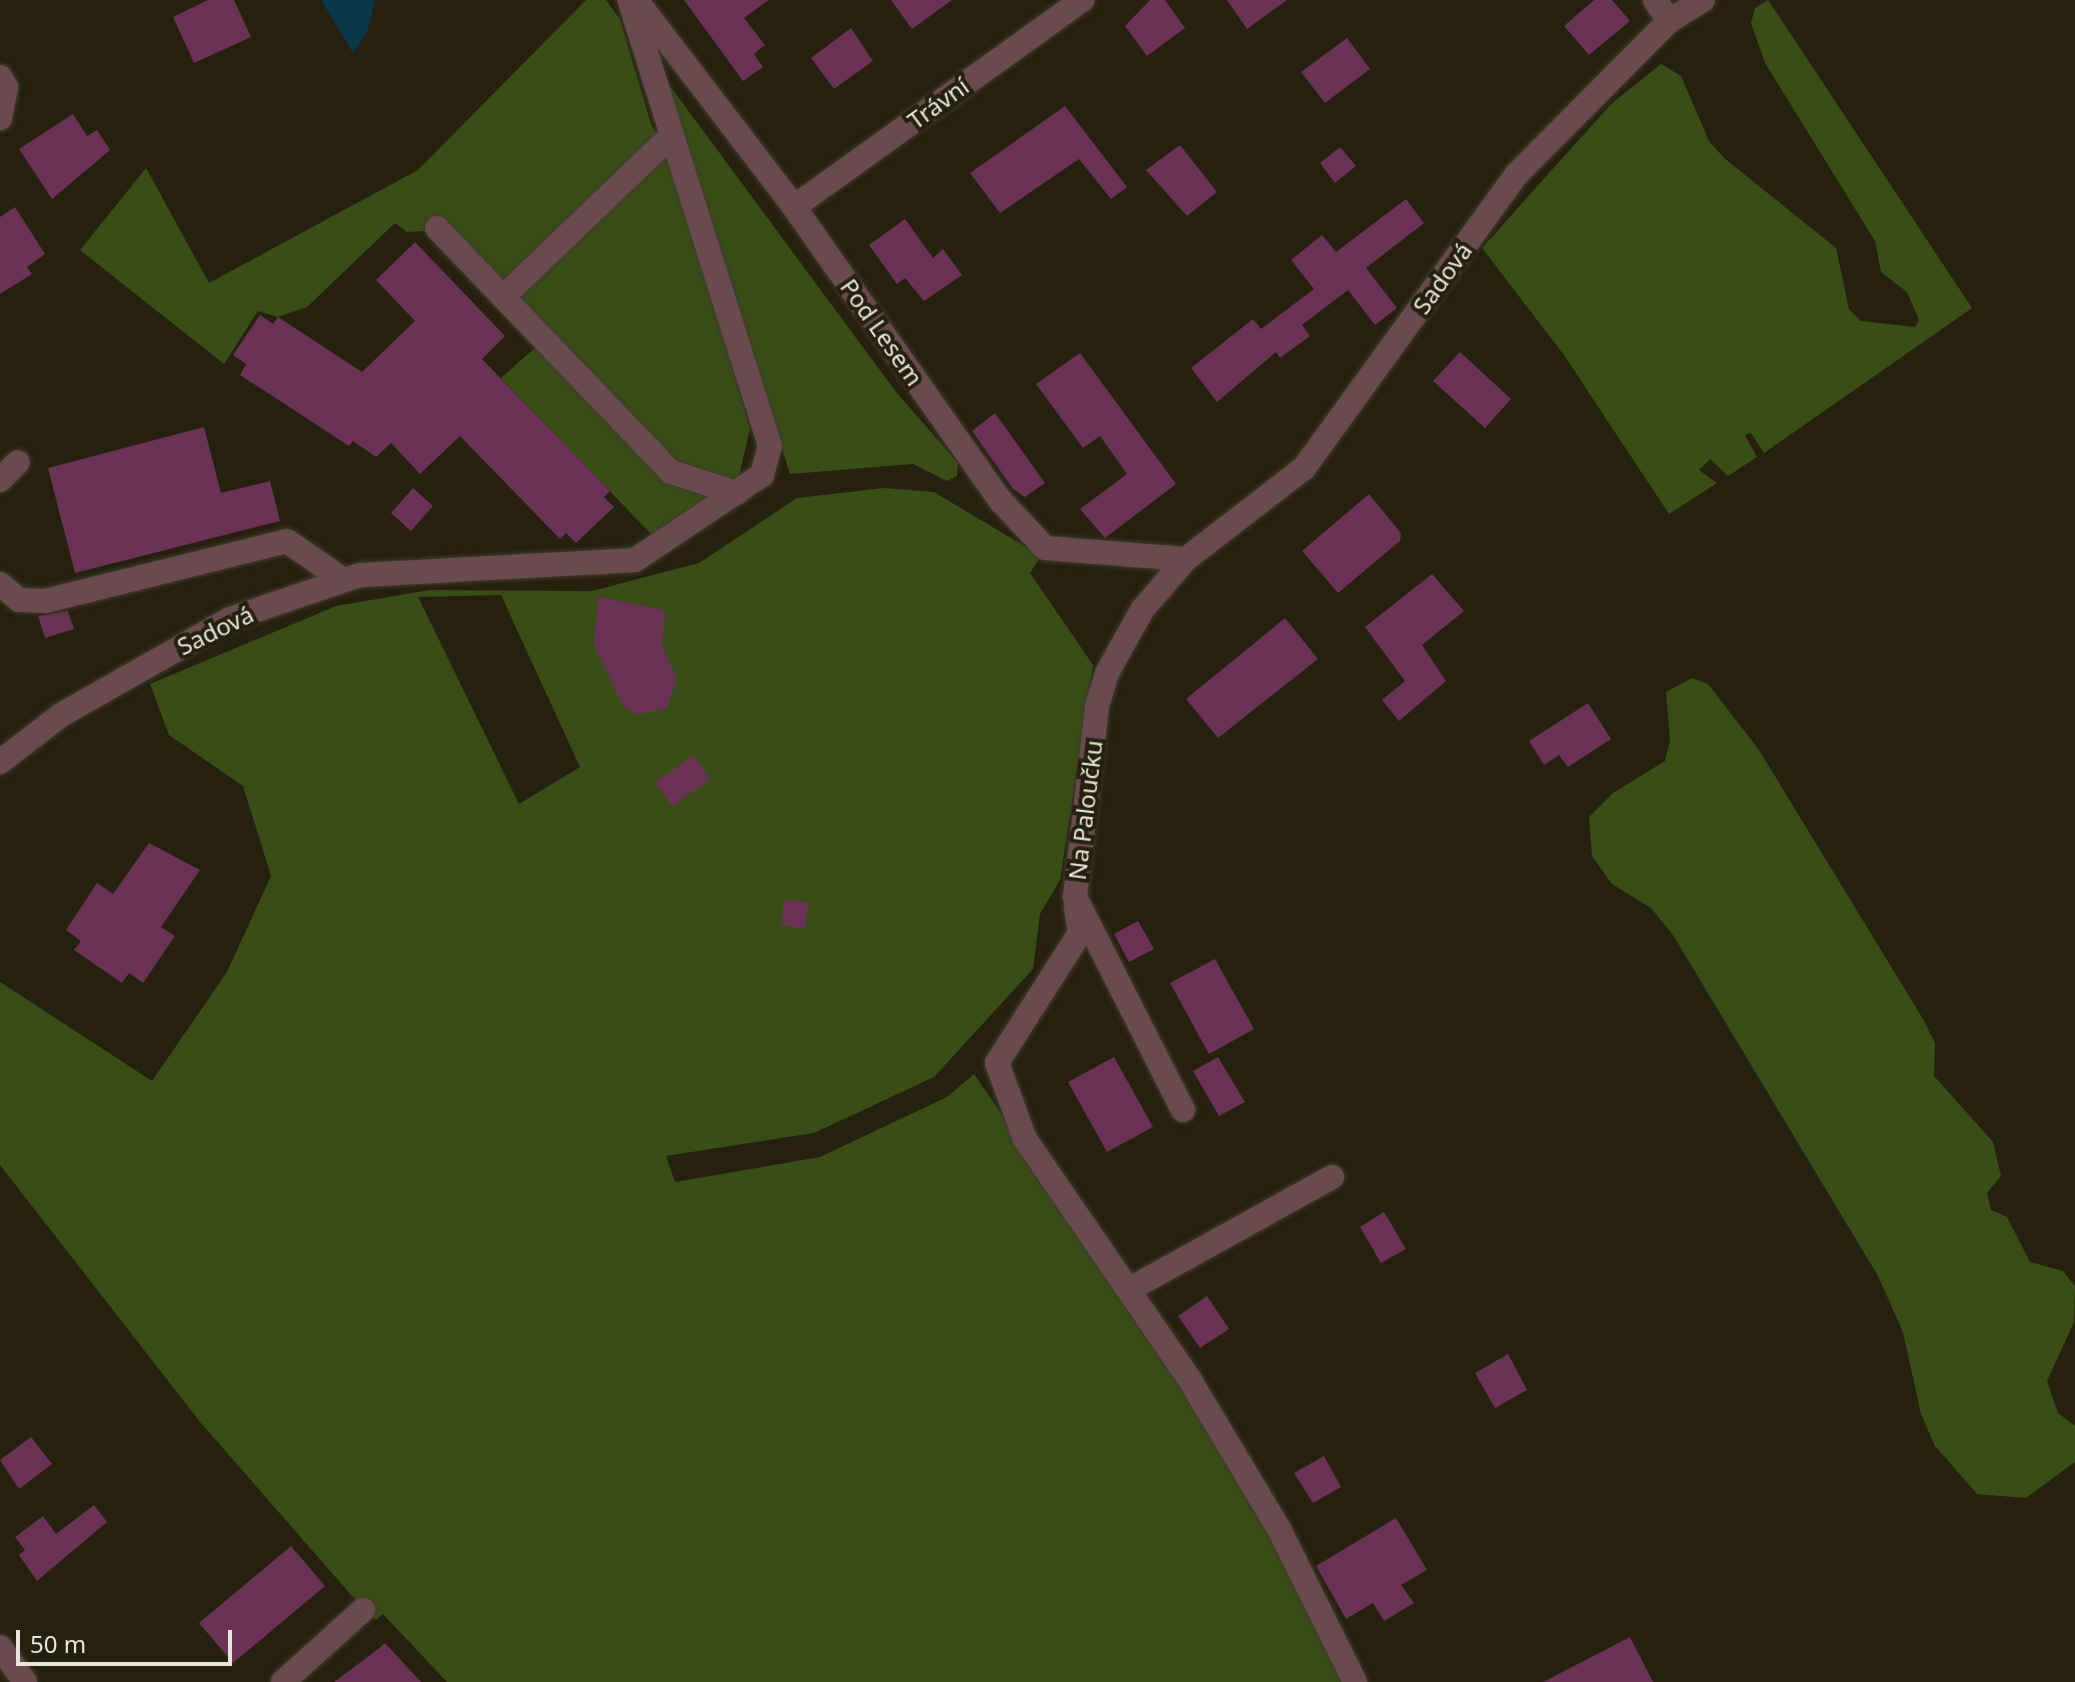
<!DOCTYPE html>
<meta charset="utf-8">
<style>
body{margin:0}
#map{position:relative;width:2075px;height:1682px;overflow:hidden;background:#26200f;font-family:"Noto Sans",sans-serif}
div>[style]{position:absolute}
.green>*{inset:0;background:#394e17}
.water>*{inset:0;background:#0b3849}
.building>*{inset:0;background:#6a3255}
.roads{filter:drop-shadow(0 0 2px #413c2b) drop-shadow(0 0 2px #413c2b)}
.minor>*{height:24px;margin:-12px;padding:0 12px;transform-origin:12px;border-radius:12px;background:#694b4f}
span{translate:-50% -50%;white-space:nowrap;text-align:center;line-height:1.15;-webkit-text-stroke:8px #26200f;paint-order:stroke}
.street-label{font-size:24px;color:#e9e5da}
.scale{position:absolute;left:16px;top:1630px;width:216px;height:36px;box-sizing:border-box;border:4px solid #e9e5da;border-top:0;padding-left:10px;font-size:24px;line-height:28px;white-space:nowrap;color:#e9e5da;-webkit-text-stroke:6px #26200f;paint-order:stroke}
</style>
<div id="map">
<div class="green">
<div style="clip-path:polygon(586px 0,606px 0,620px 19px,651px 124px,677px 173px,750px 429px,736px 488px,653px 536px,501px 378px,537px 346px,425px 231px,407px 232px,395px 223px,307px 307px,278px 317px,258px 311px,224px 364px,80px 250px,146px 168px,209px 283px,418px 170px)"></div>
<div style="clip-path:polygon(1768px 0,1972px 308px,1764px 453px,1751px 433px,1745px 435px,1757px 457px,1728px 476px,1710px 459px,1699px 470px,1717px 483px,1669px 514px,1564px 355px,1482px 248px,1611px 104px,1661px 64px,1681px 76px,1709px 141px,1724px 158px,1836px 248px,1849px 309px,1861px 321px,1915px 327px,1919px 320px,1907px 292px,1881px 272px,1875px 241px,1765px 63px,1751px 23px,1755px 8px)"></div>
<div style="clip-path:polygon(667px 82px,896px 392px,958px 463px,957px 476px,947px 481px,913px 464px,790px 474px)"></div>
<div style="clip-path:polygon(evenodd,884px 488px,934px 492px,1041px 556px,1030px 573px,1093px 665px,1060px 880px,1040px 914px,1033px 969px,934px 1077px,814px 1133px,666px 1156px,675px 1182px,820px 1157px,947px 1097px,974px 1074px,1144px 1322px,1231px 1462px,1347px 1682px,447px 1682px,383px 1614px,376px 1620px,352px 1596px,200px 1422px,0 1165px,0 982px,152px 1081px,227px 972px,271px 876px,243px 786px,169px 735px,150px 684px,336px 606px,430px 590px,592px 591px,699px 563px,797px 498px,884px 488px,501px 595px,580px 767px,519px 804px,418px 597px,501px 595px)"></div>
<div style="clip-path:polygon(1692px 678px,1708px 684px,1759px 750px,1923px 1019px,1935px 1043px,1934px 1076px,1993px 1142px,2001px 1176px,1987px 1193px,1991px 1210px,2007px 1217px,2030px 1262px,2063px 1271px,2075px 1286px,2074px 1322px,2047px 1381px,2058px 1413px,2075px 1426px,2075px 1462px,2026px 1498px,1977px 1494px,1935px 1446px,1921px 1414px,1903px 1332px,1878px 1276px,1673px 935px,1651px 908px,1612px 884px,1592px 856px,1589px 817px,1613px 793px,1665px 761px,1670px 741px,1666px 692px)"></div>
</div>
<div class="water">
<div style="clip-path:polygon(321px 0,375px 0,367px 33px,353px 53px)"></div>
</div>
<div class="building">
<div style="clip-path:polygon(208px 0,234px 0,251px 37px,194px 63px,173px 17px)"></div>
<div style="clip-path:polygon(684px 0,769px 0,744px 18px,765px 45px,754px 54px,763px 67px,743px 81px)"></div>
<div style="clip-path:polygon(891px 0,952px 0,912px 29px)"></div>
<div style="clip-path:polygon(1150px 0,1165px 0,1185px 28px,1147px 56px,1125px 26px)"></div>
<div style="clip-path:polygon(1227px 0,1287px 0,1247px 29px)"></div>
<div style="clip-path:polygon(1594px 0,1612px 0,1630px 21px,1589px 55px,1564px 26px)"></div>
<div style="clip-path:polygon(851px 28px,873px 61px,834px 89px,811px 58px)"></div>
<div style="clip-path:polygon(1347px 38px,1370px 69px,1325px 103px,1301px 72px)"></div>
<div style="clip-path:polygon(1065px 106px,1127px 187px,1111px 199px,1079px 159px,1000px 213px,970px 173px)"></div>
<div style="clip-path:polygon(73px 114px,87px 136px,97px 130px,110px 150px,52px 199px,19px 149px)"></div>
<div style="clip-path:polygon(1180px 145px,1217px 192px,1187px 216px,1146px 170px)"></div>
<div style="clip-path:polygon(1340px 147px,1356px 166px,1335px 183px,1320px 163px)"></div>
<div style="clip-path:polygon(1406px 199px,1424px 223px,1366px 268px,1397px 308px,1375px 325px,1348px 290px,1302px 325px,1310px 336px,1280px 358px,1276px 352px,1217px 402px,1191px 368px,1253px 319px,1261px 329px,1314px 289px,1291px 260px,1322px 235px,1336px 252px)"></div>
<div style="clip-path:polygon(15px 207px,45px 254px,27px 267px,32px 274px,0 294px,0 217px)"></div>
<div style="clip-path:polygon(905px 219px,933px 258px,943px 249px,962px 275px,924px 301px,905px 278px,897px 284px,869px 245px)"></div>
<div style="clip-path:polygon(415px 242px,505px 336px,482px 359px,610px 491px,604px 497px,614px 507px,576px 543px,566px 533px,560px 539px,460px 436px,420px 474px,391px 443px,376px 457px,353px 441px,349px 446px,240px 375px,246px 364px,233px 355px,260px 315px,273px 324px,278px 317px,362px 372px,415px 321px,376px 280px)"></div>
<div style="clip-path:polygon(1460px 352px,1511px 399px,1485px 428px,1433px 381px)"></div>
<div style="clip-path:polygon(1080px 353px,1176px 484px,1105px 538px,1080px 509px,1127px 474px,1100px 436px,1083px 448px,1036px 384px)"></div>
<div style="clip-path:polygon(995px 413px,1045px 483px,1025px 497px,1013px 489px,972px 431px)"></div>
<div style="clip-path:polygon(204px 427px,221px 493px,270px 481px,280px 521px,75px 573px,48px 468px)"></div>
<div style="clip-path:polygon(413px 488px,433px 506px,411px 531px,391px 513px)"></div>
<div style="clip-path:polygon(1369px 494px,1401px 533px,1400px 541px,1338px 593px,1302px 551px)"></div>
<div style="clip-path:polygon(1432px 574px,1464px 611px,1422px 645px,1446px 681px,1399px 721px,1382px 700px,1405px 681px,1365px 627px)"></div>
<div style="clip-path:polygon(598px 597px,665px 610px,662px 646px,677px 678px,667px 708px,636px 715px,622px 704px,594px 645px)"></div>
<div style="clip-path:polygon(68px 611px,74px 629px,45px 638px,38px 616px)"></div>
<div style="clip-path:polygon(1285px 618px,1318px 659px,1218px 738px,1186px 699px)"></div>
<div style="clip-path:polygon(1588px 703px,1611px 739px,1568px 767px,1559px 755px,1544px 765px,1529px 741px)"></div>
<div style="clip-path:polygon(694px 755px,710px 780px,672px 806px,655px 782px)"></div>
<div style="clip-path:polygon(149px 843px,200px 870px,161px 927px,175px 936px,143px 983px,129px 973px,122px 983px,74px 950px,81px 941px,66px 930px,97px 883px,113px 894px)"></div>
<div style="clip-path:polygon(784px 899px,809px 903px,805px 929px,781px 925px)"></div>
<div style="clip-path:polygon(1138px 921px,1154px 949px,1129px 962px,1114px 934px)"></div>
<div style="clip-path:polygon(1215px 959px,1254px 1029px,1209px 1054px,1170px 983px)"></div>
<div style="clip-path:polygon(1114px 1057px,1153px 1127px,1107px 1152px,1068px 1082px)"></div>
<div style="clip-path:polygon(1218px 1057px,1245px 1102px,1219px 1116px,1193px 1071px)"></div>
<div style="clip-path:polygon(1384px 1212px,1406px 1249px,1381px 1263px,1360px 1227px)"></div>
<div style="clip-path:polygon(1207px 1296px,1229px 1329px,1200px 1348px,1178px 1316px)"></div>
<div style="clip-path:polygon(1508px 1354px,1527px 1390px,1495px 1408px,1475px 1373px)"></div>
<div style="clip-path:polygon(31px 1437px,52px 1464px,19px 1489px,0 1460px)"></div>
<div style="clip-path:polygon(1324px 1456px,1341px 1487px,1313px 1503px,1294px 1473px)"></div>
<div style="clip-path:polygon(94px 1505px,107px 1522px,37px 1581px,19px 1555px,25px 1550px,15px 1537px,43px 1516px,56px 1534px)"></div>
<div style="clip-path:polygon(1396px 1518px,1427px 1570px,1401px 1585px,1414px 1603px,1384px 1621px,1373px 1603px,1346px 1619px,1316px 1566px)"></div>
<div style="clip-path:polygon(291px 1546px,325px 1586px,233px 1663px,199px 1623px)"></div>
<div style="clip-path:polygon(1630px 1637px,1653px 1682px,1543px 1682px)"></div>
<div style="clip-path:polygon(385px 1643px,421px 1682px,334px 1682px,377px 1650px)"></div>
</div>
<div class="roads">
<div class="minor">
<div style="left:636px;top:0;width:260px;rotate:52.6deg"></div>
<div style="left:794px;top:207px;width:360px;rotate:54.9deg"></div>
<div style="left:1001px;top:501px;width:64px;rotate:46.9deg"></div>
<div style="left:1045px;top:548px;width:141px;rotate:4.5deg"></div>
<div style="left:1655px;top:0;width:25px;rotate:56deg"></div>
<div style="left:0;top:77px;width:12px;rotate:59deg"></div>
<div style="left:6px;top:87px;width:32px;rotate:101deg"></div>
<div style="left:794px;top:207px;width:355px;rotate:-35.7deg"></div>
<div style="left:437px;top:228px;width:338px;rotate:46.2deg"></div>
<div style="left:671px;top:472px;width:69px;rotate:17.7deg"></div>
<div style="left:503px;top:297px;width:233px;rotate:-43.8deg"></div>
<div style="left:0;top:480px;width:25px;rotate:-45deg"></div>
<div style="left:0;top:584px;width:25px;rotate:40deg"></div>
<div style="left:19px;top:600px;width:26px;rotate:2deg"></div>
<div style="left:45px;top:601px;width:249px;rotate:-13.9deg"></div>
<div style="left:287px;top:541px;width:67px;rotate:34.6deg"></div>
<div style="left:0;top:762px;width:77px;rotate:-37.6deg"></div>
<div style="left:61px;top:715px;width:194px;rotate:-29.6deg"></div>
<div style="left:230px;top:619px;width:137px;rotate:-18.7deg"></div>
<div style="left:360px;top:575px;width:275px;rotate:-3.1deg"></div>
<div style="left:635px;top:560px;width:153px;rotate:-33.8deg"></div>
<div style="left:762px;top:475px;width:30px;rotate:-75deg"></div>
<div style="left:770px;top:446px;width:468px;rotate:-107.5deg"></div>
<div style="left:1076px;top:908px;width:25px;rotate:81deg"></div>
<div style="left:1080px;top:933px;width:154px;rotate:122.6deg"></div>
<div style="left:997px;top:1063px;width:81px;rotate:69.8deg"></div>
<div style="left:1025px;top:1139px;width:288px;rotate:55.6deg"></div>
<div style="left:1188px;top:1377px;width:177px;rotate:59.1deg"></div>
<div style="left:1279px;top:1529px;width:171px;rotate:63.6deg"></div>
<div style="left:1183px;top:1110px;width:239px;rotate:-116.9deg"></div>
<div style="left:1075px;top:897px;width:192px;rotate:-83.4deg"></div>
<div style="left:1097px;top:706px;width:34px;rotate:-73deg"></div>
<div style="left:1107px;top:673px;width:72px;rotate:-60.9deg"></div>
<div style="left:1142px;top:610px;width:67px;rotate:-49.2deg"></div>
<div style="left:1186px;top:559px;width:149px;rotate:-37.6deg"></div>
<div style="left:1304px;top:468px;width:363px;rotate:-54.1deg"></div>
<div style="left:1517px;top:174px;width:216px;rotate:-45.2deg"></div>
<div style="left:1669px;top:21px;width:40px;rotate:-32deg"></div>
<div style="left:1130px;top:1289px;width:231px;rotate:-29deg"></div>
<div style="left:0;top:1647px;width:43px;rotate:54.5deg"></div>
<div style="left:283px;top:1682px;width:108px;rotate:-42deg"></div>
</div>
</div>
<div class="street-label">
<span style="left:938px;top:103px;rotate:-36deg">Trávní</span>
<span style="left:1442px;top:278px;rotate:-54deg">Sadová</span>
<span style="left:882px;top:332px;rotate:55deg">Pod Lesem</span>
<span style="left:215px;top:630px;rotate:-26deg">Sadová</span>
<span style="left:1085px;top:810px;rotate:-83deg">Na Paloučku</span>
</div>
<div class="scale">50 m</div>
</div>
